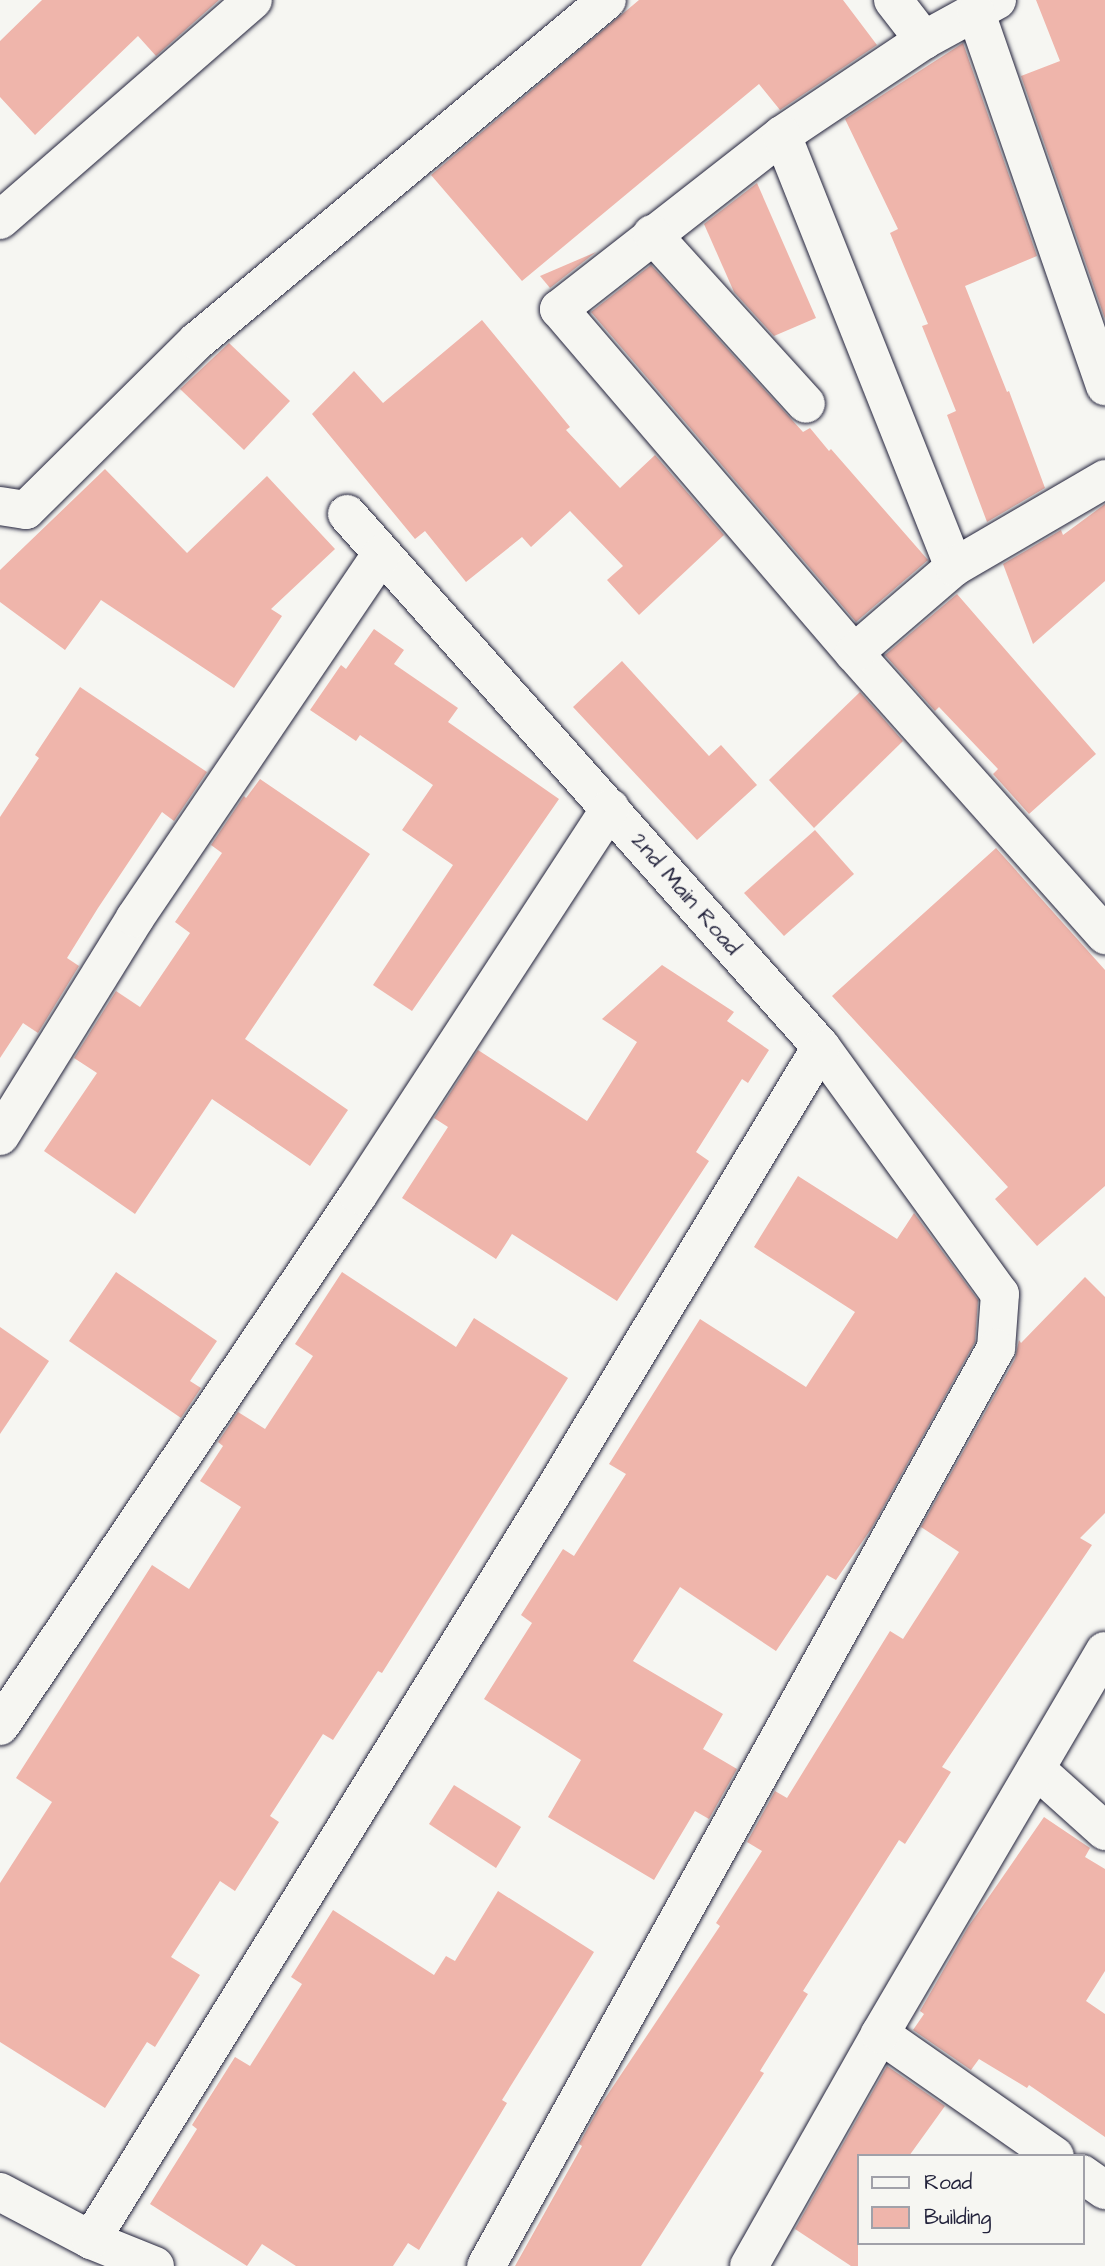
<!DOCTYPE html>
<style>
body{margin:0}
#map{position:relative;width:1105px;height:2266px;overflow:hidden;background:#f6f6f2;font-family:"Architects Daughter",sans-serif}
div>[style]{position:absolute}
.building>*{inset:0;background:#efb5ab}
.roads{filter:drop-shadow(0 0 2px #22223b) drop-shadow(0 0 2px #22223b)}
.minor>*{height:38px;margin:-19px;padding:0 19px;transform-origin:19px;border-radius:19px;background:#f6f6f2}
span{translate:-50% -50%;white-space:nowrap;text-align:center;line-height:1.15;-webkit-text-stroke:6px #f6f6f2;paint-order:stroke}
.street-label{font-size:23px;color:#22223b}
.legend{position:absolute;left:857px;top:2154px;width:228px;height:91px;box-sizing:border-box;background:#f6f6f2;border:2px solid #a1a1a9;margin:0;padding:9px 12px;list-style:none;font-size:21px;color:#22223b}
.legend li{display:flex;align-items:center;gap:14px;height:35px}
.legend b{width:35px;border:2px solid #a1a1a9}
</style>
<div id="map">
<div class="building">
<div style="clip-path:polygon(42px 0,219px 0,156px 56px,138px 36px,35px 135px,0 97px,0 41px)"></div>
<div style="clip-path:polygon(639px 0,843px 0,877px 45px,780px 110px,759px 84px,522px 281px,431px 175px)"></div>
<div style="clip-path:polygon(1036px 0,1105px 0,1105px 319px,1021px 76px,1060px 61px)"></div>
<div style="clip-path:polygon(963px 43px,1037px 256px,965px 286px,1007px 392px,1009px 391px,1045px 488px,987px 522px,947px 415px,956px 411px,922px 326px,928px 324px,890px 233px,898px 229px,845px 119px)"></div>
<div style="clip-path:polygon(757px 183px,816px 318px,774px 336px,734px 292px,704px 224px)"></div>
<div style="clip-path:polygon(596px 252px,550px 288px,540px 276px)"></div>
<div style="clip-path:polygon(651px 265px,803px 432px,810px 428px,829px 451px,831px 449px,928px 560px,856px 622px,591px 312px)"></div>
<div style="clip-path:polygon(482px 320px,570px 427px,566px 430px,620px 488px,655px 455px,724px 535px,639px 615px,607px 580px,623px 566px,570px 511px,531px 547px,522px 537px,466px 582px,425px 531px,415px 539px,312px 414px,354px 371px,383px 403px)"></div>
<div style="clip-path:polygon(229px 343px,290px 401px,244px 450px,180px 389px)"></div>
<div style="clip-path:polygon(105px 469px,187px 553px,267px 476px,335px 549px,271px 609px,282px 616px,234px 688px,101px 600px,65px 650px,0 602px,0 570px)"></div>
<div style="clip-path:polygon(1105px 504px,1105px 581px,1033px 644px,1003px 564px,1061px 530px,1063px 535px)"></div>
<div style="clip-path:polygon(957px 594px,1096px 754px,1029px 814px,993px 774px,998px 769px,939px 707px,935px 711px,885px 655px)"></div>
<div style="clip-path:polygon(374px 629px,404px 650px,394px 664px,458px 708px,448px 722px,559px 799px,412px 1011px,373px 985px,453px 865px,402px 830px,433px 785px,360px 735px,356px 741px,310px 710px,341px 665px,346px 669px)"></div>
<div style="clip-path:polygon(622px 661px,709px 756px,721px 745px,757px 785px,697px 840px,573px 707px)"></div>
<div style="clip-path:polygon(80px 687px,207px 772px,174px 821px,162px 812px,98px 908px,67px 958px,79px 966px,38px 1033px,23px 1023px,0 1058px,0 817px,39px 758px,35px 755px)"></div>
<div style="clip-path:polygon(860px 692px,903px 741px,814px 828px,769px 780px)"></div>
<div style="clip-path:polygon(260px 779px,370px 854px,245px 1039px,348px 1110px,310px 1166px,212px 1099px,135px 1214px,44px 1151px,97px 1073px,74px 1058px,116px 991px,140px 1007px,190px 933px,175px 922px,222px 853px,211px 845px,244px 796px,246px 798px)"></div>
<div style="clip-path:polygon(815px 830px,854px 874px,784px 936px,744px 893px)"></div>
<div style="clip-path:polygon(996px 848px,1105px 970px,1105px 1186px,1037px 1246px,995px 1199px,1008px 1187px,832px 996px)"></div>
<div style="clip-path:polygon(662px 965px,734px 1012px,727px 1021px,769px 1050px,748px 1083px,742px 1079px,696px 1152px,709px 1161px,617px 1301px,512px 1234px,496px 1259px,402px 1198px,448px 1127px,434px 1118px,478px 1050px,587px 1121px,637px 1042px,602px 1019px)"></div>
<div style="clip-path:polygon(798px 1176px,897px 1239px,914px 1213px,978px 1300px,975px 1342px,871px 1529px,836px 1580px,827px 1575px,776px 1651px,680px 1587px,633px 1661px,723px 1714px,703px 1749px,737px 1769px,709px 1819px,695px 1811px,654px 1880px,548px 1817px,581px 1760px,484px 1699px,532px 1623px,521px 1615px,563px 1549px,574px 1556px,626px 1474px,609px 1464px,700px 1319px,806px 1387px,855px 1312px,754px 1247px)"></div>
<div style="clip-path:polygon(116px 1272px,217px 1341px,190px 1381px,201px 1388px,181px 1418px,69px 1341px)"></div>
<div style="clip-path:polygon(342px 1272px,456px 1347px,474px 1318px,568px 1378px,382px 1673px,378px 1671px,333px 1740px,323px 1734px,270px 1816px,279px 1822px,235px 1891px,220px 1881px,171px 1957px,200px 1975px,155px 2047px,147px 2042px,105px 2108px,0 2042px,0 1883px,52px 1802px,16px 1778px,152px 1565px,189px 1589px,241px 1507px,200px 1481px,223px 1446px,218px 1442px,238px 1412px,265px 1429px,313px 1356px,295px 1344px)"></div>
<div style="clip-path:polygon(1085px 1277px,1105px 1297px,1105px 1513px,1080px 1538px,1092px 1545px,942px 1767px,951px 1772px,905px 1844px,899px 1840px,803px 1991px,808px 1994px,760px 2071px,764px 2073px,641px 2266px,515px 2266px,582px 2146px,579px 2144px,600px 2106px,720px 1926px,716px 1923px,762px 1851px,747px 1842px,775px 1791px,787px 1798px,890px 1631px,903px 1639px,959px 1552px,921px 1527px,1015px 1359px,1019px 1340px,1021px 1343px)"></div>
<div style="clip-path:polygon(0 1327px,49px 1361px,0 1434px)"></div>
<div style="clip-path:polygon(454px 1785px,521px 1827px,496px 1868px,429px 1824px)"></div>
<div style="clip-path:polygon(1044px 1817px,1090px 1848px,1085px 1857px,1105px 1869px,1105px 1971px,1086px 2001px,1105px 2014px,1105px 2137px,1029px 2085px,1027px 2088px,979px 2059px,971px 2070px,913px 2030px,924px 2014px,920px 2011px,968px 1927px)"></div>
<div style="clip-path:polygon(498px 1891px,594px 1952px,502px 2100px,507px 2103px,419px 2250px,408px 2243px,393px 2266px,296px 2266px,262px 2244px,247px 2266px,150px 2204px,197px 2129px,192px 2125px,235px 2057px,250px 2066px,302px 1984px,291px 1977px,333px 1910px,434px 1975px,446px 1956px,455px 1961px)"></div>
<div style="clip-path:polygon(887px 2066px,945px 2106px,909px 2156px,858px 2156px,858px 2266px,851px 2266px,795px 2229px)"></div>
</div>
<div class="roads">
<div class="minor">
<div style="left:893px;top:0;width:51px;rotate:52.2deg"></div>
<div style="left:997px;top:0;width:83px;rotate:151.3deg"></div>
<div style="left:924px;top:40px;width:171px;rotate:146.2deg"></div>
<div style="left:782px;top:135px;width:283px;rotate:142deg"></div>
<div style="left:559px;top:309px;width:453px;rotate:49.4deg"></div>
<div style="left:854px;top:653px;width:378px;rotate:48.3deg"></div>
<div style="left:976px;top:13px;width:395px;rotate:70.9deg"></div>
<div style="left:782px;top:135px;width:465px;rotate:68.3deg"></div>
<div style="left:0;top:220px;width:335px;rotate:-41deg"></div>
<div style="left:652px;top:234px;width:229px;rotate:47.8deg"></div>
<div style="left:0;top:506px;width:26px;rotate:9deg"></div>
<div style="left:26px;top:510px;width:240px;rotate:-44.7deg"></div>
<div style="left:197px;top:341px;width:533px;rotate:-39.75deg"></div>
<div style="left:347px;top:514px;width:713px;rotate:48.35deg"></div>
<div style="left:821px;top:1047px;width:305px;rotate:54.1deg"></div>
<div style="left:1000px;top:1294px;width:54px;rotate:94.2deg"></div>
<div style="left:996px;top:1348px;width:1050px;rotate:119.05deg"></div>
<div style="left:854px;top:653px;width:132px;rotate:-40.7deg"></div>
<div style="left:954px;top:567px;width:175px;rotate:-30.2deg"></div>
<div style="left:0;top:1136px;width:256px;rotate:-58.2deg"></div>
<div style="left:135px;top:918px;width:439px;rotate:-55.9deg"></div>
<div style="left:0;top:1726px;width:640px;rotate:-56.01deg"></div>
<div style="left:358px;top:1195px;width:462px;rotate:-56.9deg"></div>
<div style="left:1036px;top:1769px;width:93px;rotate:41.9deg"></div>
<div style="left:880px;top:2034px;width:213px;rotate:34.9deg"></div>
<div style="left:1082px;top:2174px;width:28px;rotate:35deg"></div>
<div style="left:0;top:2192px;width:103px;rotate:27.8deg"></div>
<div style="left:91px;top:2240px;width:69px;rotate:22.1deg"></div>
<div style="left:91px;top:2240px;width:879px;rotate:-58.3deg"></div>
<div style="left:553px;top:1492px;width:519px;rotate:-58.94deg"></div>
<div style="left:749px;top:2266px;width:266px;rotate:-60.5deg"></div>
<div style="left:880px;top:2034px;width:444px;rotate:-59.6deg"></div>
</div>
</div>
<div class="street-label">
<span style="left:686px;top:894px;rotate:49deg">2nd Main Road</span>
</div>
<ul class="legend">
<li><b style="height:9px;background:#f6f6f2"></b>Road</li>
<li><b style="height:19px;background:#efb5ab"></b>Building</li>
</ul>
</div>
